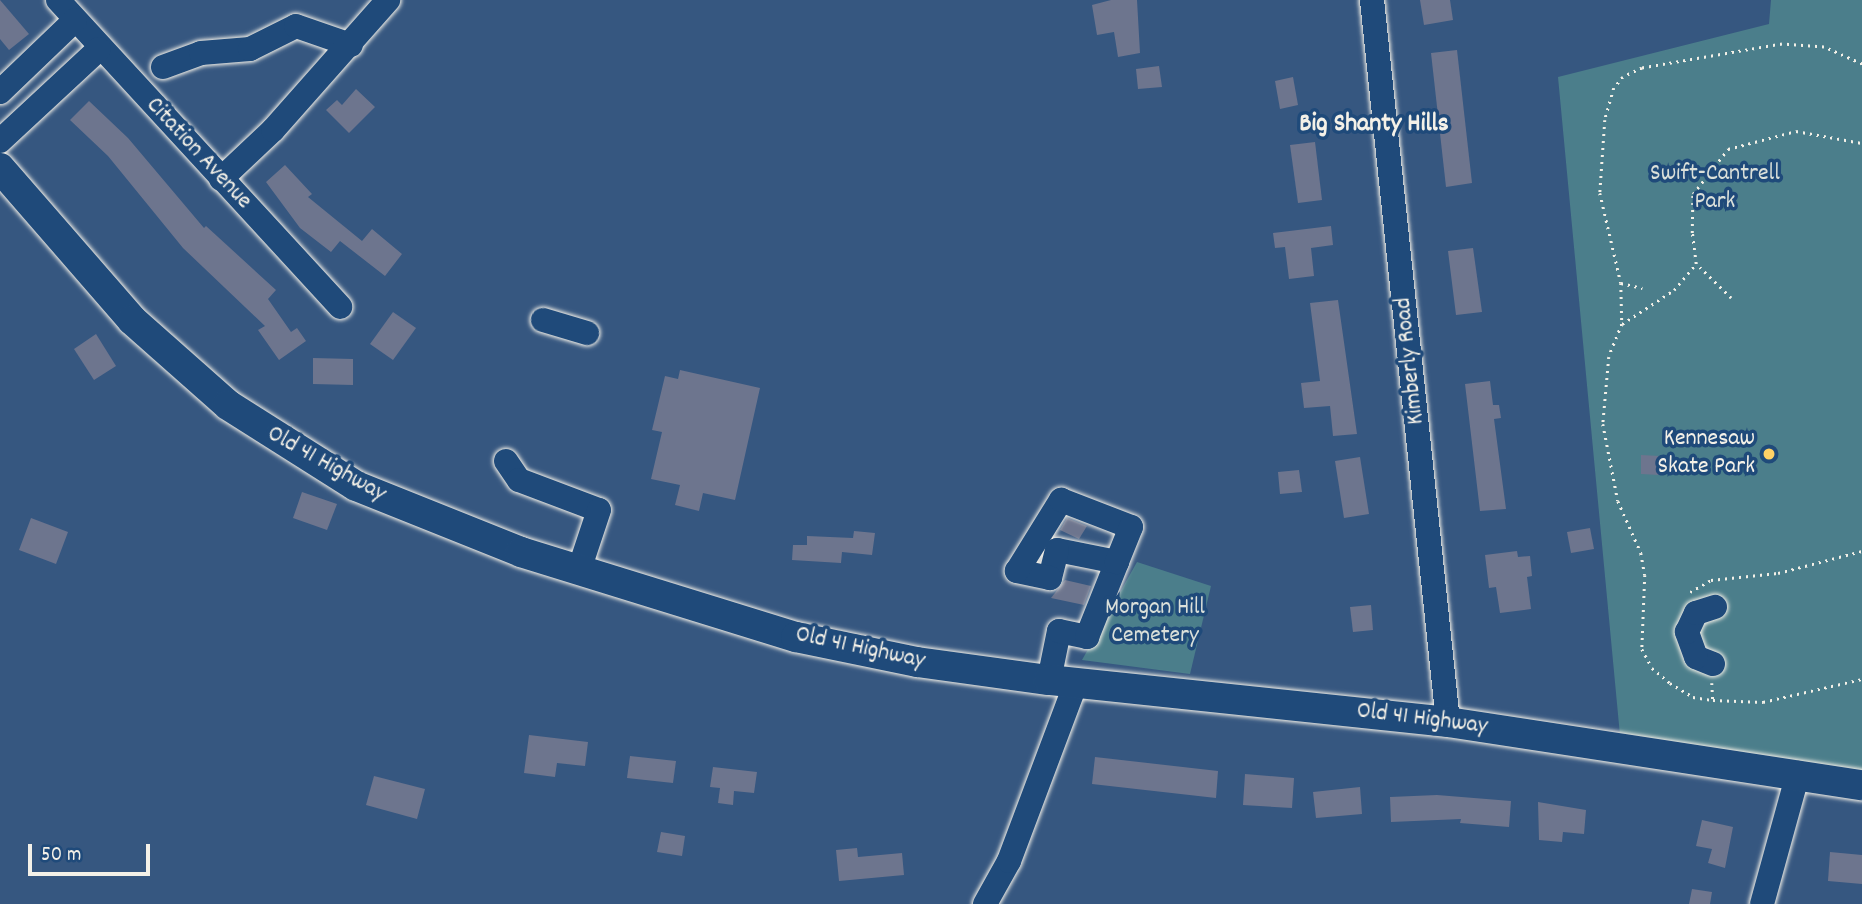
<!DOCTYPE html>
<style>
body{margin:0}
#map{position:relative;width:1862px;height:904px;overflow:hidden;background:#365780;font-family:Dekko,sans-serif}
div>[style]{position:absolute}
.green>*{inset:0;background:#4b7e8b}
.building>*{inset:0;background:#6d758e}
.path>*{height:2.5px;margin-top:-1.25px;transform-origin:0;background:repeating-linear-gradient(90deg,#f4f1e8 0 2px,transparent 0 7px)}
.roads{filter:drop-shadow(0 0 2px #f4f1e8) drop-shadow(0 0 2px #f4f1e8)}
.minor>*{height:24px;margin:-12px;padding:0 12px;transform-origin:12px;border-radius:12px;background:#1f4a7a}
.major>*{height:30px;margin:-15px;padding:0 15px;transform-origin:15px;border-radius:15px;background:#1f4a7a}
.dots>*{width:19px;height:19px;translate:-50% -50%;box-sizing:border-box;border:4px solid #1f4a7a;border-radius:50%}
span{translate:-50% -50%;white-space:nowrap;text-align:center;line-height:1.15;-webkit-text-stroke:7px #1f4a7a;paint-order:stroke}
.street-label{font-size:24px;color:#f4f1e8}
.park-label{font-size:24px;color:#dbe0da}
.poi-label{font-size:24px;color:#f4f1e8}
.right{translate:-100% -50%;text-align:right}
.neighbourhood-label{font-size:26px;color:#f4f1e8;font-weight:700}
.scale{position:absolute;left:28px;top:844px;width:122px;height:32px;box-sizing:border-box;border:4px solid #f4f1e8;border-top:0;padding-left:9px;font-size:21px;line-height:24px;white-space:nowrap;color:#f4f1e8;-webkit-text-stroke:5px #1f4a7a;paint-order:stroke}
</style>
<div id="map">
<div class="green">
<div style="clip-path:polygon(1771px 0,1862px 0,1862px 784px,1621px 746px,1558px 77px,1769px 24px)"></div>
<div style="clip-path:polygon(1137px 562px,1211px 586px,1190px 674px,1082px 660px)"></div>
</div>
<div class="building">
<div style="clip-path:polygon(0 0,29px 34px,9px 50px,0 39px)"></div>
<div style="clip-path:polygon(1111px 0,1137px 0,1140px 53px,1118px 57px,1114px 32px,1097px 35px,1092px 5px)"></div>
<div style="clip-path:polygon(1420px 0,1450px 0,1453px 20px,1424px 25px)"></div>
<div style="clip-path:polygon(1457px 50px,1472px 183px,1446px 187px,1431px 53px)"></div>
<div style="clip-path:polygon(1159px 66px,1162px 87px,1138px 89px,1136px 69px)"></div>
<div style="clip-path:polygon(1293px 77px,1298px 105px,1280px 109px,1275px 81px)"></div>
<div style="clip-path:polygon(356px 89px,375px 107px,349px 133px,326px 110px,337px 100px,342px 105px)"></div>
<div style="clip-path:polygon(89px 101px,128px 138px,204px 228px,206px 226px,276px 290px,268px 299px,291px 332px,297px 328px,306px 341px,279px 360px,258px 330px,265px 326px,183px 248px,108px 156px,70px 120px)"></div>
<div style="clip-path:polygon(1315px 142px,1322px 200px,1298px 203px,1290px 145px)"></div>
<div style="clip-path:polygon(285px 165px,312px 194px,308px 197px,362px 241px,372px 229px,402px 254px,385px 276px,340px 241px,331px 252px,300px 228px,266px 182px)"></div>
<div style="clip-path:polygon(1331px 226px,1333px 245px,1311px 248px,1314px 276px,1289px 279px,1285px 247px,1275px 248px,1273px 233px)"></div>
<div style="clip-path:polygon(1473px 248px,1482px 312px,1456px 315px,1448px 251px)"></div>
<div style="clip-path:polygon(1338px 300px,1357px 434px,1333px 436px,1330px 406px,1304px 408px,1301px 383px,1320px 381px,1310px 303px)"></div>
<div style="clip-path:polygon(393px 312px,416px 328px,393px 360px,370px 344px)"></div>
<div style="clip-path:polygon(96px 334px,116px 366px,94px 380px,74px 349px)"></div>
<div style="clip-path:polygon(313px 358px,353px 359px,353px 385px,313px 384px)"></div>
<div style="clip-path:polygon(680px 370px,760px 388px,735px 500px,703px 493px,699px 511px,675px 505px,680px 485px,651px 479px,662px 432px,652px 430px,665px 376px,678px 379px)"></div>
<div style="clip-path:polygon(1490px 381px,1493px 405px,1499px 405px,1501px 418px,1494px 419px,1506px 509px,1480px 511px,1465px 384px)"></div>
<div style="clip-path:polygon(1641px 455px,1660px 456px,1659px 475px,1641px 474px)"></div>
<div style="clip-path:polygon(1360px 457px,1369px 514px,1344px 518px,1335px 461px)"></div>
<div style="clip-path:polygon(1299px 470px,1302px 492px,1280px 494px,1278px 472px)"></div>
<div style="clip-path:polygon(302px 492px,337px 504px,327px 530px,293px 518px)"></div>
<div style="clip-path:polygon(31px 518px,68px 532px,56px 564px,19px 550px)"></div>
<div style="clip-path:polygon(1067px 518px,1087px 526px,1079px 539px,1060px 530px)"></div>
<div style="clip-path:polygon(1590px 528px,1594px 549px,1571px 553px,1567px 532px)"></div>
<div style="clip-path:polygon(854px 531px,875px 533px,872px 555px,842px 552px,841px 563px,792px 560px,793px 545px,807px 545px,807px 536px,853px 538px)"></div>
<div style="clip-path:polygon(1517px 551px,1518px 557px,1530px 556px,1532px 576px,1527px 577px,1531px 609px,1500px 613px,1496px 587px,1489px 588px,1485px 555px)"></div>
<div style="clip-path:polygon(1065px 580px,1091px 586px,1084px 605px,1051px 598px)"></div>
<div style="clip-path:polygon(1371px 605px,1373px 630px,1353px 632px,1350px 607px)"></div>
<div style="clip-path:polygon(529px 735px,588px 742px,585px 766px,557px 763px,555px 777px,524px 773px)"></div>
<div style="clip-path:polygon(630px 756px,676px 761px,673px 783px,627px 778px)"></div>
<div style="clip-path:polygon(1095px 757px,1218px 771px,1216px 798px,1092px 784px)"></div>
<div style="clip-path:polygon(713px 767px,757px 772px,754px 793px,734px 791px,733px 805px,718px 803px,720px 788px,710px 787px)"></div>
<div style="clip-path:polygon(1245px 774px,1294px 778px,1292px 808px,1243px 805px)"></div>
<div style="clip-path:polygon(374px 776px,425px 789px,417px 819px,366px 805px)"></div>
<div style="clip-path:polygon(1360px 787px,1362px 814px,1316px 818px,1313px 792px)"></div>
<div style="clip-path:polygon(1437px 795px,1511px 801px,1509px 827px,1460px 823px,1461px 819px,1391px 822px,1390px 797px)"></div>
<div style="clip-path:polygon(1538px 802px,1586px 810px,1584px 834px,1563px 832px,1562px 842px,1539px 840px)"></div>
<div style="clip-path:polygon(1702px 820px,1733px 827px,1725px 868px,1708px 863px,1712px 849px,1696px 846px)"></div>
<div style="clip-path:polygon(661px 832px,685px 836px,682px 856px,657px 852px)"></div>
<div style="clip-path:polygon(857px 848px,858px 857px,902px 853px,904px 875px,839px 881px,836px 850px)"></div>
<div style="clip-path:polygon(1830px 852px,1862px 855px,1862px 884px,1828px 881px)"></div>
<div style="clip-path:polygon(1692px 889px,1712px 892px,1710px 904px,1689px 904px)"></div>
</div>
<div class="path">
<div style="left:1862px;top:64px;width:42px;rotate:-155.9deg"></div>
<div style="left:1824px;top:47px;width:42px;rotate:-175.9deg"></div>
<div style="left:1782px;top:44px;width:142px;rotate:170.3deg"></div>
<div style="left:1642px;top:68px;width:21px;rotate:155deg"></div>
<div style="left:1623px;top:77px;width:14px;rotate:129deg"></div>
<div style="left:1614px;top:88px;width:33px;rotate:106deg"></div>
<div style="left:1605px;top:120px;width:73px;rotate:93.9deg"></div>
<div style="left:1600px;top:193px;width:92px;rotate:76.9deg"></div>
<div style="left:1621px;top:283px;width:41px;rotate:88.6deg"></div>
<div style="left:1622px;top:324px;width:35px;rotate:112deg"></div>
<div style="left:1609px;top:357px;width:67px;rotate:95.1deg"></div>
<div style="left:1603px;top:424px;width:78px;rotate:79deg"></div>
<div style="left:1618px;top:501px;width:57px;rotate:66.1deg"></div>
<div style="left:1641px;top:553px;width:22px;rotate:80deg"></div>
<div style="left:1645px;top:575px;width:74px;rotate:92.3deg"></div>
<div style="left:1642px;top:649px;width:21px;rotate:62deg"></div>
<div style="left:1652px;top:668px;width:23px;rotate:40deg"></div>
<div style="left:1670px;top:683px;width:27px;rotate:31deg"></div>
<div style="left:1693px;top:697px;width:20px;rotate:9deg"></div>
<div style="left:1713px;top:700px;width:50px;rotate:2.3deg"></div>
<div style="left:1763px;top:702px;width:102px;rotate:-13.1deg"></div>
<div style="left:1621px;top:283px;width:22px;rotate:13deg"></div>
<div style="left:1731px;top:298px;width:49px;rotate:-135.8deg"></div>
<div style="left:1696px;top:264px;width:31px;rotate:-97deg"></div>
<div style="left:1692px;top:233px;width:39px;rotate:-89deg"></div>
<div style="left:1693px;top:194px;width:57px;rotate:-52.1deg"></div>
<div style="left:1728px;top:149px;width:70px;rotate:-14.8deg"></div>
<div style="left:1796px;top:131px;width:67px;rotate:10.3deg"></div>
<div style="left:1622px;top:324px;width:62px;rotate:-33.2deg"></div>
<div style="left:1674px;top:290px;width:34px;rotate:-50deg"></div>
<div style="left:1690px;top:592px;width:24px;rotate:-30deg"></div>
<div style="left:1711px;top:580px;width:67px;rotate:-6deg"></div>
<div style="left:1778px;top:573px;width:87px;rotate:-14.7deg"></div>
<div style="left:1712px;top:683px;width:17px;rotate:87deg"></div>
</div>
<div class="roads">
<div class="minor">
<div style="left:58px;top:0;width:417px;rotate:47.4deg"></div>
<div style="left:1372px;top:0;width:726px;rotate:83.99deg"></div>
<div style="left:163px;top:67px;width:40px;rotate:-20.2deg"></div>
<div style="left:201px;top:53px;width:49px;rotate:-4.7deg"></div>
<div style="left:250px;top:49px;width:51px;rotate:-26.6deg"></div>
<div style="left:296px;top:26px;width:58px;rotate:19.1deg"></div>
<div style="left:0;top:92px;width:104px;rotate:-43.8deg"></div>
<div style="left:0;top:141px;width:135px;rotate:-42.9deg"></div>
<div style="left:221px;top:179px;width:71px;rotate:-43.3deg"></div>
<div style="left:273px;top:130px;width:174px;rotate:-48.5deg"></div>
<div style="left:543px;top:320px;width:46px;rotate:16.5deg"></div>
<div style="left:506px;top:461px;width:23px;rotate:56deg"></div>
<div style="left:519px;top:480px;width:85px;rotate:20.6deg"></div>
<div style="left:599px;top:510px;width:63px;rotate:108.4deg"></div>
<div style="left:1713px;top:664px;width:18px;rotate:-158deg"></div>
<div style="left:1696px;top:657px;width:27px;rotate:-110deg"></div>
<div style="left:1687px;top:632px;width:21px;rotate:-65deg"></div>
<div style="left:1696px;top:613px;width:20px;rotate:-18deg"></div>
<div style="left:1049px;top:680px;width:50px;rotate:-78.5deg"></div>
<div style="left:1059px;top:631px;width:29px;rotate:12deg"></div>
<div style="left:1087px;top:637px;width:81px;rotate:-68.2deg"></div>
<div style="left:1117px;top:562px;width:61px;rotate:-168.7deg"></div>
<div style="left:1057px;top:550px;width:29px;rotate:104deg"></div>
<div style="left:1050px;top:578px;width:34px;rotate:-168deg"></div>
<div style="left:1017px;top:571px;width:84px;rotate:-58.2deg"></div>
<div style="left:1061px;top:500px;width:75px;rotate:21.1deg"></div>
<div style="left:1131px;top:527px;width:38px;rotate:112deg"></div>
<div style="left:985px;top:904px;width:49px;rotate:-60.8deg"></div>
<div style="left:1009px;top:861px;width:190px;rotate:-69.4deg"></div>
<div style="left:1762px;top:904px;width:136px;rotate:-74.6deg"></div>
</div>
<div class="major">
<div style="left:0;top:168px;width:201px;rotate:49deg"></div>
<div style="left:132px;top:320px;width:128px;rotate:41.5deg"></div>
<div style="left:228px;top:405px;width:151px;rotate:32.3deg"></div>
<div style="left:356px;top:486px;width:178px;rotate:21.8deg"></div>
<div style="left:521px;top:552px;width:288px;rotate:17.2deg"></div>
<div style="left:796px;top:637px;width:124px;rotate:11.7deg"></div>
<div style="left:917px;top:662px;width:133px;rotate:7.8deg"></div>
<div style="left:1049px;top:680px;width:401px;rotate:6deg"></div>
<div style="left:1448px;top:722px;width:419px;rotate:8.7deg"></div>
</div>
</div>
<div class="dots">
<div style="left:1769px;top:454px;background:#ffd166"></div>
</div>
<div class="street-label">
<span style="left:198px;top:154px;rotate:47deg">Citation Avenue</span>
<span style="left:1411px;top:361px;rotate:-96deg">Kimberly Road</span>
<span style="left:326px;top:465px;rotate:29deg">Old 41 Highway</span>
<span style="left:860px;top:649px;rotate:12deg">Old 41 Highway</span>
<span style="left:1422px;top:720px;rotate:7deg">Old 41 Highway</span>
</div>
<div class="park-label">
<span style="left:1715px;top:189px">Swift-Cantrell<br>Park</span>
<span style="left:1155px;top:623px">Morgan Hill<br>Cemetery</span>
</div>
<div class="poi-label">
<span class="right" style="left:1755px;top:454px">Kennesaw<br>Skate Park</span>
</div>
<div class="neighbourhood-label">
<span style="left:1374px;top:125px">Big Shanty Hills</span>
</div>
<div class="scale">50 m</div>
</div>
